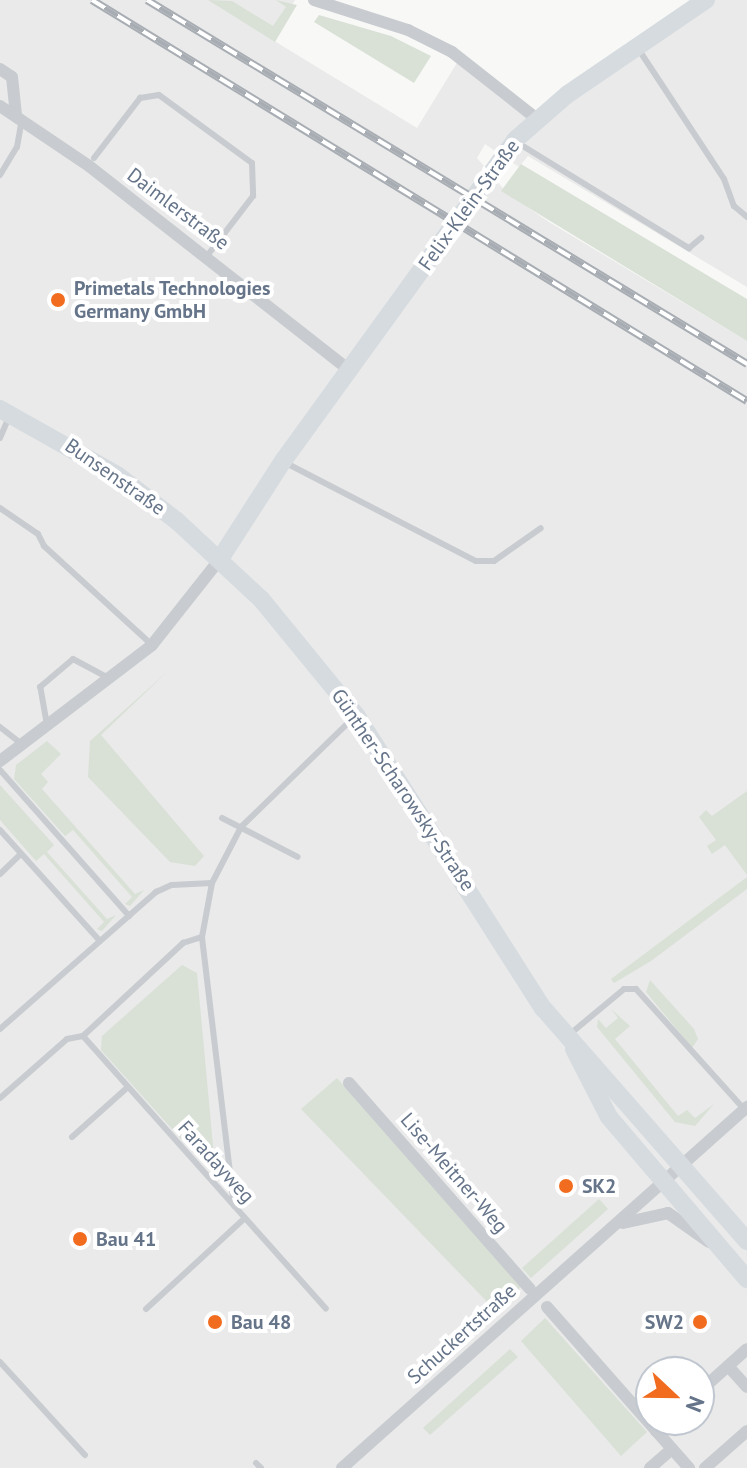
<!DOCTYPE html>
<meta charset="utf-8">
<style>
body{margin:0}
#map{position:relative;width:747px;height:1468px;overflow:hidden;background:#f8f9f6;font-family:"PT Sans",sans-serif}
div>[style]{position:absolute}
.built>*{inset:0;background:#e9eae9}
.green>*{inset:0;background:#d9e1d7}
.lane>*{height:6px;margin:-3px;padding:0 3px;transform-origin:3px;border-radius:3px;background:#c8cbcf}
.street>*{height:12px;margin:-6px;padding:0 6px;transform-origin:6px;border-radius:6px;background:#c8cbcf}
.secondary>*{height:18px;margin:-9px;padding:0 9px;transform-origin:9px;border-radius:9px;background:#d6dbe0}
.rail>*{height:8px;margin-top:-4px;transform-origin:0;background:repeating-linear-gradient(90deg,#fff 0 15px,#a8adb4 0 30px);box-sizing:border-box;border-block:2px solid #a8adb4}
.dots>*{width:22px;height:22px;translate:-50% -50%;box-sizing:border-box;border:4px solid #fff;border-radius:50%}
span{translate:-50% -50%;white-space:nowrap;text-align:center;line-height:1.15;-webkit-text-stroke:8px #fff;paint-order:stroke}
.street-label{font-size:20px;color:#657489}
.poi-label{font-size:20px;color:#657489;font-weight:700}
.left{translate:0 -50%;text-align:left}
.right{translate:-100% -50%;text-align:right}
.north{position:absolute;left:635px;top:1356px;width:80px;height:80px;box-sizing:border-box;background:#fff;border:2px solid #c1c7d0;border-radius:50%;rotate:112deg;font-size:22px;font-weight:700;line-height:32px;text-align:center;color:#657489}
.north::after{content:'';display:block;margin:auto;width:28px;height:36px;background:#f16c1e;clip-path:polygon(50% 0,100% 100%,50% 72%,0 100%)}
</style>
<div id="map">
<div class="built">
<div style="clip-path:polygon(evenodd,0 0,295px 0,271px 39px,417px 128px,460px 58px,536px 120px,708px 0,747px 0,747px 287px,528px 156px,519px 167px,485px 144px,477px 158px,507px 193px,549px 222px,747px 341px,747px 1468px,0 1468px,0 0,651px 1372px,699px 1372px,699px 1420px,651px 1420px,651px 1372px)"></div>
</div>
<div class="green">
<div style="clip-path:polygon(208px 0,232px 1px,273px 26px,286px 7px,276px 0,297px 5px,275px 42px)"></div>
<div style="clip-path:polygon(319px 15px,391px 36px,431px 56px,414px 83px,314px 22px)"></div>
<div style="clip-path:polygon(521px 164px,747px 299px,747px 341px,501px 191px)"></div>
<div style="clip-path:polygon(167px 672px,101px 735px,204px 856px,195px 866px,170px 862px,88px 777px,90px 741px)"></div>
<div style="clip-path:polygon(47px 741px,61px 754px,41px 774px,48px 782px,42px 789px,135px 894px,144px 890px,130px 906px,125px 904px,132px 897px,73px 830px,65px 836px,14px 779px,16px 765px)"></div>
<div style="clip-path:polygon(0 785px,54px 845px,47px 852px,107px 919px,116px 915px,102px 931px,97px 929px,104px 922px,44px 854px,36px 861px,0 820px)"></div>
<div style="clip-path:polygon(747px 791px,747px 875px,725px 845px,712px 854px,707px 846px,716px 840px,699px 817px,706px 810px,712px 816px)"></div>
<div style="clip-path:polygon(747px 877px,747px 889px,651px 961px,614px 983px,611px 979px)"></div>
<div style="clip-path:polygon(182px 965px,197px 973px,216px 1178px,101px 1050px,102px 1036px)"></div>
<div style="clip-path:polygon(650px 980px,694px 1029px,698px 1039px,692px 1048px,646px 992px)"></div>
<div style="clip-path:polygon(611px 1009px,630px 1026px,615px 1039px,678px 1116px,687px 1110px,695px 1118px,714px 1104px,695px 1126px,675px 1122px,597px 1027px,598px 1019px,606px 1028px,618px 1018px)"></div>
<div style="clip-path:polygon(337px 1078px,521px 1287px,495px 1310px,301px 1109px)"></div>
<div style="clip-path:polygon(599px 1199px,608px 1209px,531px 1278px,522px 1268px)"></div>
<div style="clip-path:polygon(545px 1318px,647px 1432px,621px 1456px,521px 1341px)"></div>
<div style="clip-path:polygon(510px 1349px,518px 1357px,430px 1435px,423px 1428px)"></div>
</div>
<div class="lane">
<div style="left:639px;top:50px;width:154px;rotate:56.6deg"></div>
<div style="left:724px;top:179px;width:29px;rotate:70deg"></div>
<div style="left:734px;top:206px;width:17px;rotate:40deg"></div>
<div style="left:518px;top:143px;width:201px;rotate:31.6deg"></div>
<div style="left:689px;top:248px;width:16px;rotate:-40deg"></div>
<div style="left:94px;top:158px;width:76px;rotate:-52.5deg"></div>
<div style="left:140px;top:98px;width:19px;rotate:-9deg"></div>
<div style="left:159px;top:95px;width:115px;rotate:36.2deg"></div>
<div style="left:252px;top:163px;width:33px;rotate:88deg"></div>
<div style="left:253px;top:196px;width:76px;rotate:127.5deg"></div>
<div style="left:0;top:175px;width:33px;rotate:-59deg"></div>
<div style="left:17px;top:147px;width:27px;rotate:-80deg"></div>
<div style="left:0;top:438px;width:23px;rotate:-67deg"></div>
<div style="left:284px;top:462px;width:216px;rotate:27.3deg"></div>
<div style="left:476px;top:561px;width:18px"></div>
<div style="left:494px;top:561px;width:57px;rotate:-35.1deg"></div>
<div style="left:0;top:508px;width:46px;rotate:34.4deg"></div>
<div style="left:38px;top:534px;width:13px;rotate:63deg"></div>
<div style="left:44px;top:546px;width:147px;rotate:42.5deg"></div>
<div style="left:47px;top:725px;width:39px;rotate:-100deg"></div>
<div style="left:40px;top:687px;width:43px;rotate:-40.3deg"></div>
<div style="left:73px;top:659px;width:40px;rotate:28deg"></div>
<div style="left:0;top:727px;width:29px;rotate:38deg"></div>
<div style="left:0;top:770px;width:195px;rotate:48.5deg"></div>
<div style="left:222px;top:818px;width:85px;rotate:27.2deg"></div>
<div style="left:0;top:830px;width:149px;rotate:48deg"></div>
<div style="left:0;top:874px;width:29px;rotate:-44deg"></div>
<div style="left:0;top:1029px;width:208px;rotate:-41.3deg"></div>
<div style="left:156px;top:892px;width:17px;rotate:-24deg"></div>
<div style="left:172px;top:885px;width:40px;rotate:-2.9deg"></div>
<div style="left:570px;top:1034px;width:70px;rotate:-39.8deg"></div>
<div style="left:624px;top:989px;width:12px"></div>
<div style="left:636px;top:989px;width:161px;rotate:48deg"></div>
<div style="left:83px;top:1036px;width:365px;rotate:48.3deg"></div>
<div style="left:0;top:1098px;width:89px;rotate:-41.4deg"></div>
<div style="left:67px;top:1039px;width:16px;rotate:-11deg"></div>
<div style="left:83px;top:1036px;width:137px;rotate:-42.9deg"></div>
<div style="left:183px;top:943px;width:20px;rotate:-18deg"></div>
<div style="left:72px;top:1137px;width:75px;rotate:-41.8deg"></div>
<div style="left:234px;top:1206px;width:271px;rotate:-96.8deg"></div>
<div style="left:202px;top:937px;width:55px;rotate:-79.5deg"></div>
<div style="left:212px;top:883px;width:63px;rotate:-62.6deg"></div>
<div style="left:241px;top:827px;width:158px;rotate:-44.2deg"></div>
<div style="left:146px;top:1309px;width:134px;rotate:-42.6deg"></div>
<div style="left:0;top:1362px;width:126px;rotate:47.6deg"></div>
<div style="left:256px;top:1463px;width:7px;rotate:45deg"></div>
</div>
<div class="street">
<div style="left:314px;top:0;width:99px;rotate:17.7deg"></div>
<div style="left:408px;top:30px;width:49px;rotate:26.6deg"></div>
<div style="left:452px;top:52px;width:107px;rotate:38.2deg"></div>
<div style="left:0;top:69px;width:14px;rotate:34deg"></div>
<div style="left:12px;top:77px;width:39px;rotate:84deg"></div>
<div style="left:0;top:106px;width:107px;rotate:34deg"></div>
<div style="left:89px;top:166px;width:329px;rotate:38.1deg"></div>
<div style="left:0;top:761px;width:191px;rotate:-37.3deg"></div>
<div style="left:152px;top:645px;width:110px;rotate:-51.7deg"></div>
<div style="left:349px;top:1083px;width:274px;rotate:48.7deg"></div>
<div style="left:623px;top:1223px;width:46px;rotate:-12.5deg"></div>
<div style="left:668px;top:1213px;width:50px;rotate:35.3deg"></div>
<div style="left:547px;top:1307px;width:215px;rotate:48.6deg"></div>
<div style="left:728px;top:1366px;width:28px;rotate:48deg"></div>
<div style="left:699px;top:1392px;width:64px;rotate:-41.9deg"></div>
<div style="left:656px;top:1431px;width:16px;rotate:-43deg"></div>
<div style="left:342px;top:1468px;width:543px;rotate:-41.71deg"></div>
<div style="left:650px;top:1468px;width:29px;rotate:-41deg"></div>
<div style="left:705px;top:1468px;width:56px;rotate:-41.4deg"></div>
</div>
<div class="secondary">
<div style="left:0;top:409px;width:134px;rotate:29.4deg"></div>
<div style="left:117px;top:475px;width:76px;rotate:37.5deg"></div>
<div style="left:177px;top:521px;width:115px;rotate:42.9deg"></div>
<div style="left:261px;top:599px;width:150px;rotate:50.7deg"></div>
<div style="left:356px;top:715px;width:348px;rotate:57.5deg"></div>
<div style="left:543px;top:1008px;width:310px;rotate:48.8deg"></div>
<div style="left:220px;top:559px;width:117px;rotate:-57.3deg"></div>
<div style="left:283px;top:461px;width:396px;rotate:-54.1deg"></div>
<div style="left:515px;top:140px;width:70px;rotate:-41deg"></div>
<div style="left:568px;top:94px;width:167px;rotate:-34.3deg"></div>
<div style="left:574px;top:1049px;width:76px;rotate:62.8deg"></div>
<div style="left:609px;top:1117px;width:213px;rotate:49.6deg"></div>
</div>
<div class="rail">
<div style="left:92px;top:0;width:768px;rotate:31.48deg"></div>
<div style="left:147px;top:0;width:702px;rotate:31.24deg"></div>
</div>
<div class="dots">
<div style="left:58px;top:300px;background:#f16c1e"></div>
<div style="left:566px;top:1186px;background:#f16c1e"></div>
<div style="left:80px;top:1239px;background:#f16c1e"></div>
<div style="left:215px;top:1322px;background:#f16c1e"></div>
<div style="left:700px;top:1322px;background:#f16c1e"></div>
</div>
<div class="street-label">
<span style="left:469px;top:205px;rotate:-54deg">Felix-Klein-Straße</span>
<span style="left:178px;top:209px;rotate:37deg">Daimlerstraße</span>
<span style="left:115px;top:477px;rotate:35deg">Bunsenstraße</span>
<span style="left:403px;top:790px;rotate:56deg">Günther-Scharowsky-Straße</span>
<span style="left:216px;top:1162px;rotate:48deg">Faradayweg</span>
<span style="left:454px;top:1173px;rotate:49deg">Lise-Meitner-Weg</span>
<span style="left:462px;top:1334px;rotate:-42deg">Schuckertstraße</span>
</div>
<div class="poi-label">
<span class="left" style="left:74px;top:300px">Primetals Technologies<br>Germany GmbH</span>
<span class="left" style="left:582px;top:1186px">SK2</span>
<span class="left" style="left:96px;top:1239px">Bau 41</span>
<span class="left" style="left:231px;top:1322px">Bau 48</span>
<span class="right" style="left:684px;top:1322px">SW2</span>
</div>
<div class="north">N</div>
</div>
